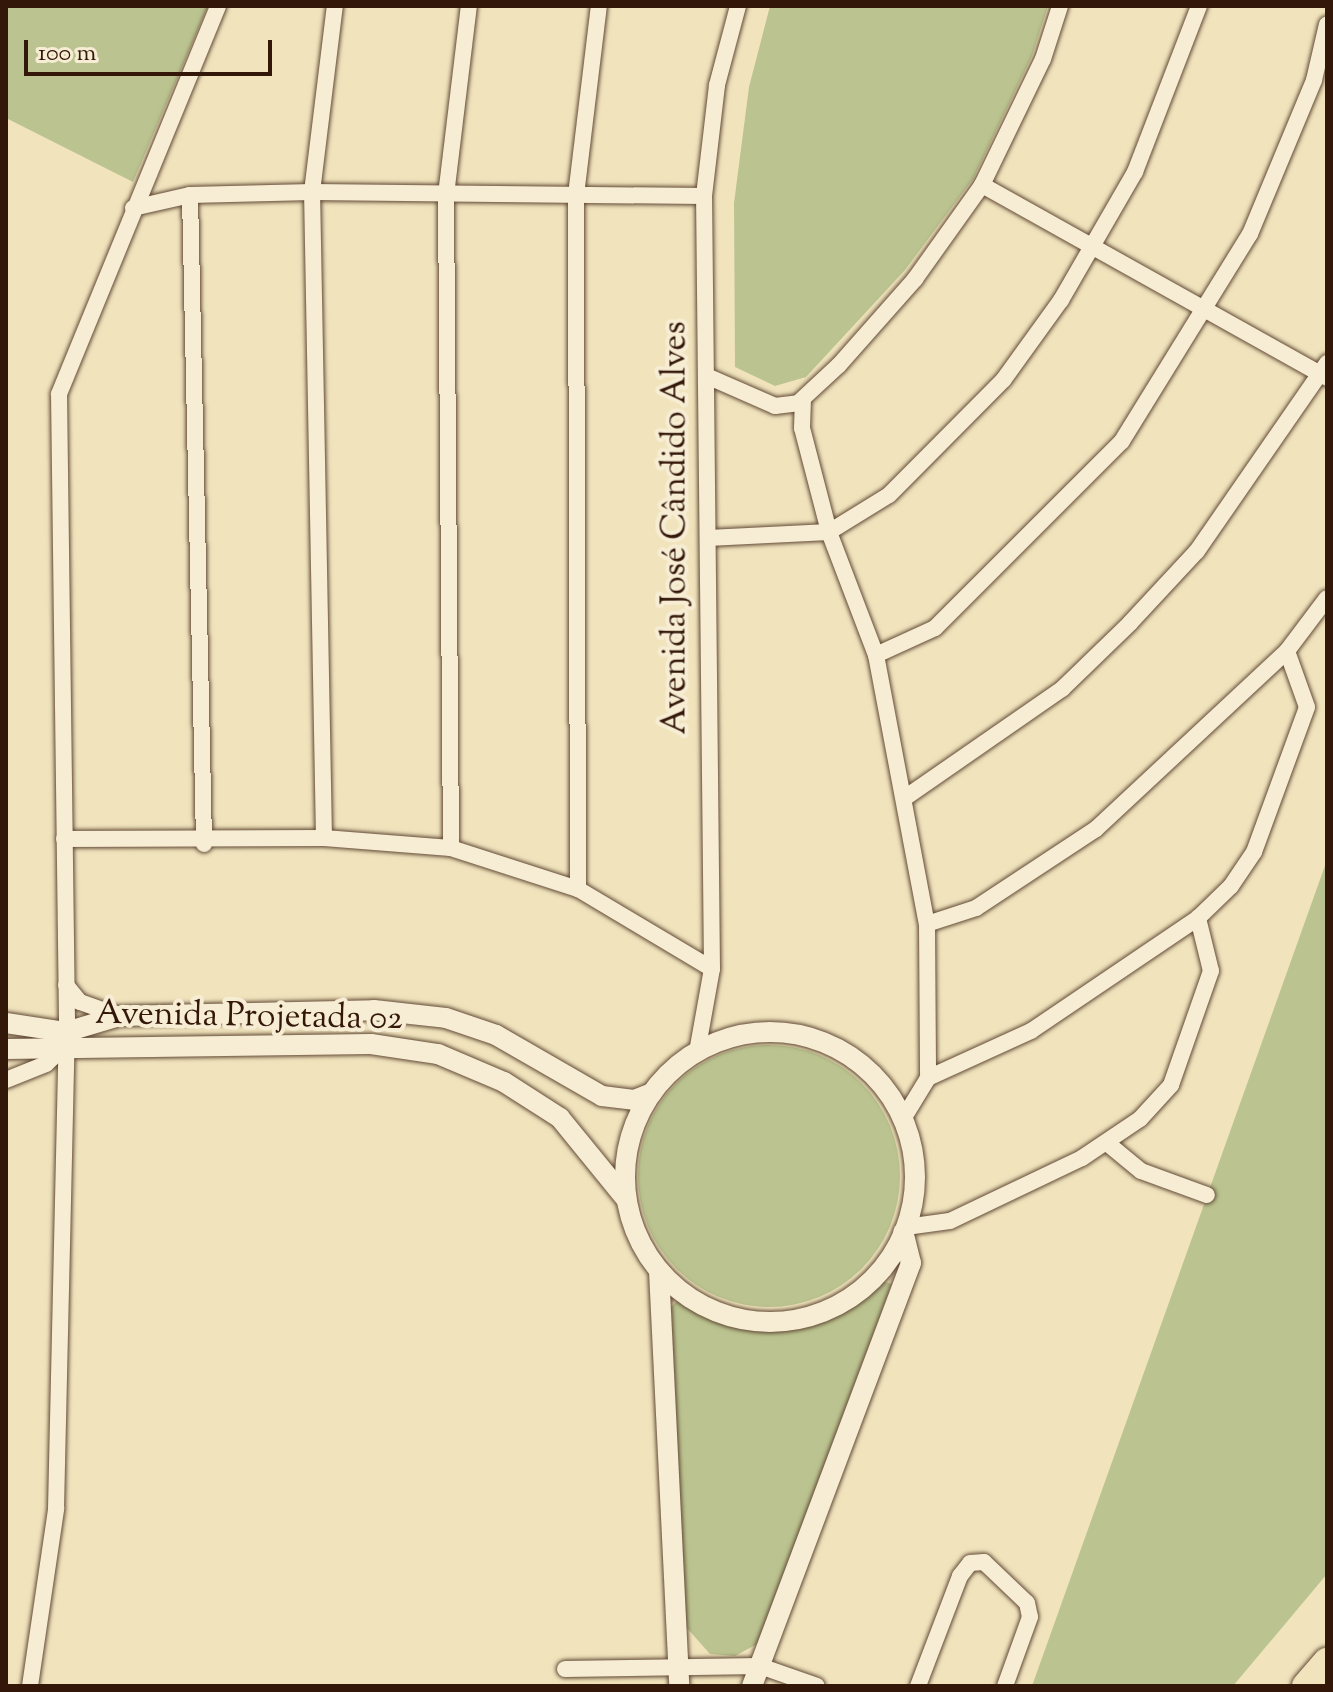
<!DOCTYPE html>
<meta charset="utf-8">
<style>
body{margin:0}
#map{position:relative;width:1333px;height:1692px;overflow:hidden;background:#f1e4bd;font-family:"Sorts Mill Goudy",serif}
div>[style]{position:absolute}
.green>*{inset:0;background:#bbc490}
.round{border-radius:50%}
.roads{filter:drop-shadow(0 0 2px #624a36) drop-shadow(0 0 2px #624a36)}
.minor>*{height:16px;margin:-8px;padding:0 8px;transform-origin:8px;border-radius:8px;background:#f6edd4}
.tertiary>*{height:20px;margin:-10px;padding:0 10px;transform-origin:10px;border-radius:10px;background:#f6edd4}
.tertiary>.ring{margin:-10px;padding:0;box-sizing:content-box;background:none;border:20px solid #f6edd4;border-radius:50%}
.motorway>*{height:28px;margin:-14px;padding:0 14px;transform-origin:14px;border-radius:14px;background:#f1e4bd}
span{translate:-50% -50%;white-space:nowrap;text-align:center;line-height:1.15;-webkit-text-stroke:8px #f6edd4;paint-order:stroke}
.street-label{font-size:34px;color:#331709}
.frame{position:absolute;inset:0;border:8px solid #331709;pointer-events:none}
.scale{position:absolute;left:24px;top:40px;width:248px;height:36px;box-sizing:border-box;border:4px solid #331709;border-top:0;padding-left:10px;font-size:24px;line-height:28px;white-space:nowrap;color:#331709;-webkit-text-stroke:6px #f6edd4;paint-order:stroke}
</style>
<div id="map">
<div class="green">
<div style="clip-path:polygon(6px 6px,208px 6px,133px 182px,6px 118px)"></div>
<div style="clip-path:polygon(770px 6px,1048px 6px,1032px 56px,973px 179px,905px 270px,806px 377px,775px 386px,735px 367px,734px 203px,749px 87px)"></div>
<div style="clip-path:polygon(1327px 860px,1327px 1574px,1233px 1686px,1032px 1686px)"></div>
<div class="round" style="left:638px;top:1045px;width:262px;height:262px"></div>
<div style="clip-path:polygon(882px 1281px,892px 1284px,757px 1644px,735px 1656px,710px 1654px,686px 1627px,671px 1307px,677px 1301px,747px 1329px,790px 1330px,831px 1318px)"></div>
</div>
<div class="roads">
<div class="minor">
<div style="left:982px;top:185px;width:395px;rotate:29.2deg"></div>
<div style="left:190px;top:195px;width:649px;rotate:88.76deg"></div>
<div style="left:133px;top:208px;width:58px;rotate:-12.8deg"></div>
<div style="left:190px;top:195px;width:122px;rotate:-1.4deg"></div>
<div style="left:312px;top:192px;width:392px;rotate:0.6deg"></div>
<div style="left:709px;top:377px;width:72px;rotate:23.7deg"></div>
<div style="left:775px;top:406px;width:23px;rotate:-7deg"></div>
<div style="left:798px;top:403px;width:56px;rotate:-42.8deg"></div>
<div style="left:839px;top:365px;width:115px;rotate:-48.5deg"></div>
<div style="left:915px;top:279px;width:115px;rotate:-54.5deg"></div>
<div style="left:982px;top:185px;width:140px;rotate:-64.2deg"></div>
<div style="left:1043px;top:59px;width:56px;rotate:-72.2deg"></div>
<div style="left:803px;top:399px;width:29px;rotate:92deg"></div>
<div style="left:802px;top:428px;width:107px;rotate:75.4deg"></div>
<div style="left:829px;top:532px;width:132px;rotate:69.1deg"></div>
<div style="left:876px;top:655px;width:274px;rotate:79.3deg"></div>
<div style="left:927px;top:924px;width:154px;rotate:89.6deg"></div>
<div style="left:928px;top:1078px;width:48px;rotate:121.4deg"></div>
<div style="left:708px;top:538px;width:121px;rotate:-2.8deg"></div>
<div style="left:829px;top:532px;width:70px;rotate:-31.7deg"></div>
<div style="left:889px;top:495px;width:163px;rotate:-45.2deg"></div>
<div style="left:1004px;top:379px;width:97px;rotate:-54.2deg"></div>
<div style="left:1061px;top:300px;width:148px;rotate:-60deg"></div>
<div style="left:1135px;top:172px;width:178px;rotate:-68.9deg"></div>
<div style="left:876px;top:655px;width:65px;rotate:-24.6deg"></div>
<div style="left:935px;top:628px;width:264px;rotate:-45deg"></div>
<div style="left:1122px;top:441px;width:243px;rotate:-58.3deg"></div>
<div style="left:1250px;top:234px;width:167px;rotate:-67.4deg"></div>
<div style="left:1314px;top:80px;width:57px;rotate:-76.9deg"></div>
<div style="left:906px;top:797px;width:190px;rotate:-34.7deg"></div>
<div style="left:1062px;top:689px;width:95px;rotate:-44.1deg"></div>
<div style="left:1130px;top:623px;width:98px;rotate:-47.1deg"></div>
<div style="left:1197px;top:551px;width:229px;rotate:-55.3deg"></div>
<div style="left:324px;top:838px;width:646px;rotate:-91.06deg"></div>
<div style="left:312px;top:192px;width:187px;rotate:-83deg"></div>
<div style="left:64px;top:839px;width:260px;rotate:-0.2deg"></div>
<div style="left:324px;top:838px;width:127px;rotate:4.5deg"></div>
<div style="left:451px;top:848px;width:133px;rotate:17.9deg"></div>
<div style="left:578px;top:889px;width:156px;rotate:30.8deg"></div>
<div style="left:451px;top:848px;width:653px;rotate:-90.44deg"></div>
<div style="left:446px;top:195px;width:190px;rotate:-83.1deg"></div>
<div style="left:578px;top:889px;width:694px;rotate:-90.17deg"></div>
<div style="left:576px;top:195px;width:190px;rotate:-83.1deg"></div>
<div style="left:927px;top:924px;width:52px;rotate:-18.1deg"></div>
<div style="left:976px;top:908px;width:144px;rotate:-33.4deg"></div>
<div style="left:1096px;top:829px;width:261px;rotate:-43deg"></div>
<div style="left:1287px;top:651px;width:66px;rotate:-53deg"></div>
<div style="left:66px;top:985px;width:22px;rotate:51deg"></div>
<div style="left:80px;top:1002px;width:41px;rotate:19.7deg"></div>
<div style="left:697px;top:1052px;width:84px;rotate:-79.8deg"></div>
<div style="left:712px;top:969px;width:773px;rotate:-90.59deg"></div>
<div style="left:704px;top:196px;width:112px;rotate:-83.3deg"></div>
<div style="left:717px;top:85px;width:82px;rotate:-75.1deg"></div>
<div style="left:928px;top:1078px;width:113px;rotate:-24.5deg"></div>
<div style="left:1031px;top:1031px;width:202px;rotate:-34.1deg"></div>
<div style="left:1198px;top:918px;width:46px;rotate:-44.1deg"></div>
<div style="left:1231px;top:886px;width:41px;rotate:-55.9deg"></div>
<div style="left:1254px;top:852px;width:154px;rotate:-69.9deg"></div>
<div style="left:1307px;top:707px;width:59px;rotate:-109.7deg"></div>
<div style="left:6px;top:1080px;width:43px;rotate:-21.8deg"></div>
<div style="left:46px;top:1064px;width:26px;rotate:-43deg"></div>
<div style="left:1107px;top:1143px;width:44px;rotate:39.5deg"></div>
<div style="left:1141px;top:1171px;width:70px;rotate:20deg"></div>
<div style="left:906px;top:1227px;width:44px;rotate:-7.8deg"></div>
<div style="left:950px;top:1221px;width:146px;rotate:-25.5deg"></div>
<div style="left:1082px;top:1158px;width:70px;rotate:-33.9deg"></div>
<div style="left:1140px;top:1119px;width:46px;rotate:-47.6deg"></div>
<div style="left:1171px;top:1085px;width:121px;rotate:-70.7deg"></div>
<div style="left:1211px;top:971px;width:55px;rotate:-103.8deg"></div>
<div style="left:565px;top:1669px;width:195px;rotate:-0.9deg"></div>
<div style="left:760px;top:1666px;width:60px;rotate:19.3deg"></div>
<div style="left:30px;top:1686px;width:179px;rotate:-81.6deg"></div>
<div style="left:56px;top:1509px;width:489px;rotate:-88.7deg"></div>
<div style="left:67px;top:1020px;width:626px;rotate:-90.73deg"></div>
<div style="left:59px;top:394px;width:419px;rotate:-67.7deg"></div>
<div style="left:918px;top:1686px;width:118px;rotate:-69.1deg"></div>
<div style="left:960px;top:1576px;width:16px;rotate:-52deg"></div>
<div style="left:970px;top:1563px;width:14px;rotate:-4deg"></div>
<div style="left:984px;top:1562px;width:59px;rotate:43.6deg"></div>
<div style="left:1027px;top:1603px;width:14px;rotate:78deg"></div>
<div style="left:1030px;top:1617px;width:73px;rotate:109.9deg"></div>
</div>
<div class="tertiary">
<div style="left:6px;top:1023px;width:61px;rotate:8.5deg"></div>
<div style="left:66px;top:1032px;width:55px;rotate:-16.8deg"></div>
<div style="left:119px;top:1016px;width:255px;rotate:-1.3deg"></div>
<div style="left:374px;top:1010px;width:72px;rotate:6.3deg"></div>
<div style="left:446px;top:1018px;width:53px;rotate:18.8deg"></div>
<div style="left:496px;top:1035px;width:122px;rotate:29.9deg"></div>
<div style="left:602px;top:1096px;width:32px;rotate:7deg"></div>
<div style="left:634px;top:1100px;width:19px;rotate:-21deg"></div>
<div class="ring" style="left:625px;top:1032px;width:270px;height:270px"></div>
<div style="left:6px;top:1049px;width:365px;rotate:-0.8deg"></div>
<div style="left:371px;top:1044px;width:68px;rotate:8.5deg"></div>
<div style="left:438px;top:1054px;width:72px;rotate:23deg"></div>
<div style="left:504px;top:1082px;width:67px;rotate:32.7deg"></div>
<div style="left:560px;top:1118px;width:104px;rotate:50.8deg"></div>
<div style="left:659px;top:1271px;width:415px;rotate:87.2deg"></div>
<div style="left:752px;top:1686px;width:452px;rotate:-69.4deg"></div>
<div style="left:911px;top:1263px;width:32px;rotate:-104deg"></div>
</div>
<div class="motorway">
<div style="left:1306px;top:1686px;width:32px;rotate:-49deg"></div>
</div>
</div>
<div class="street-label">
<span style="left:676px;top:528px;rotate:-90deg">Avenida José Cândido Alves</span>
<span style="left:249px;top:1017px;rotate:1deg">Avenida Projetada 02</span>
</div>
<div class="frame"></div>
<div class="scale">100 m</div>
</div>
